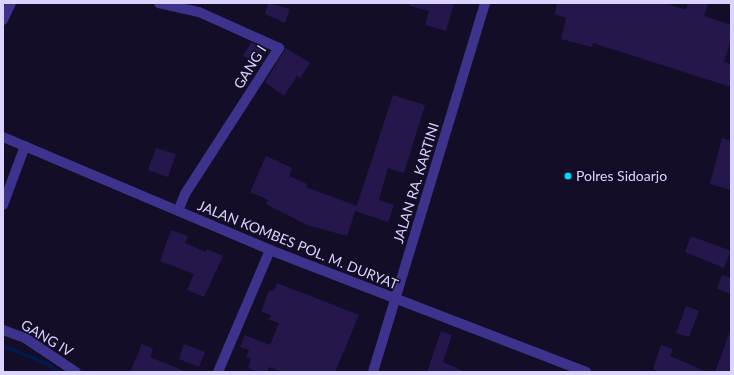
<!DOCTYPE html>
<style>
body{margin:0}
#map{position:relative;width:734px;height:375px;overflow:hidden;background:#140d28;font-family:Lato,sans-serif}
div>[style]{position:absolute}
.stream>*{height:4px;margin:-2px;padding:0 2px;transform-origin:2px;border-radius:2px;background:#04184a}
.building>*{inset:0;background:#25174b}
.minor>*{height:10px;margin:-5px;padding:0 5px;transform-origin:5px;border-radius:5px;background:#3d328c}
.dots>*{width:11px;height:11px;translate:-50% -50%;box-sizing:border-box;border:2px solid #140d28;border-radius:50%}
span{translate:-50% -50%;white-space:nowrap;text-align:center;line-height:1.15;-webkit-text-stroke:3px #140d28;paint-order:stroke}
.street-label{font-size:14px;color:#dcd4ff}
.poi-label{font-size:14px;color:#dcd4ff}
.left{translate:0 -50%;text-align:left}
.frame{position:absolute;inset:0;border:4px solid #dcd4ff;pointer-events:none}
</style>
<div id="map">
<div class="stream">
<div style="left:3px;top:346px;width:48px;rotate:21.8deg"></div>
<div style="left:48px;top:364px;width:13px;rotate:39deg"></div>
</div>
<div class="building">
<div style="clip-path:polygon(268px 3px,290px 9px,285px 23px,265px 14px)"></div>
<div style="clip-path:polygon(410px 3px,454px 3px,446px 31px,425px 25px,429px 11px,410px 6px)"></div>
<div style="clip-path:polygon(557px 3px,665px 3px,686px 10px,688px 3px,708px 3px,704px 16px,731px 25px,731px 40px,724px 62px,731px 64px,731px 87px,593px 43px,592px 47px,561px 39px,566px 18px,555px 14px)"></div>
<div style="clip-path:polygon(251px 42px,263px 48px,255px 62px,243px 56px)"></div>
<div style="clip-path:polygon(286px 48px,310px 63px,300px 78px,297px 76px,284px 96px,265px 82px)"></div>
<div style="clip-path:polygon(393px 95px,425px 105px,404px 173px,388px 168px,379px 200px,394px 205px,388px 222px,355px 211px)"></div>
<div style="clip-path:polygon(722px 138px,731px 141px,731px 190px,710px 184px)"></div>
<div style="clip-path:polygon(156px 148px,176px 154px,168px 177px,148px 170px)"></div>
<div style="clip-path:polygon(266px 156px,292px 168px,289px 176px,307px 184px,306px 187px,357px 206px,347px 236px,307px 225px,266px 204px,268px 200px,250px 192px)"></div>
<div style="clip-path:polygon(171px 230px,188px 236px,185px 243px,206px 252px,207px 249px,223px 256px,204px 297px,187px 290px,194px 274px,160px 261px)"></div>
<div style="clip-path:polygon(691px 236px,731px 251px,724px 268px,685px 252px)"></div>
<div style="clip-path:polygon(722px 275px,731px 278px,731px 294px,717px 289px)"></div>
<div style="clip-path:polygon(277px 283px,359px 315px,335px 372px,282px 372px,269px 367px,267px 372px,258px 372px,248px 368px,251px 358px,246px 357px,249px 350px,240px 347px,245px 335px,270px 345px,279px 323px,269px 320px,271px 315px,261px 312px,269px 290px,274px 291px)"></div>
<div style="clip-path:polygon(686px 306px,699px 311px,689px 337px,676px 333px)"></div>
<div style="clip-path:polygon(441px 331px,452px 335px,443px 362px,465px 372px,427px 372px)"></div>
<div style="clip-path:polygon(730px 331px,731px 372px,715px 372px)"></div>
<div style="clip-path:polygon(142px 344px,153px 349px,150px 357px,186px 372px,130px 372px)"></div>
<div style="clip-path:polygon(184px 344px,205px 352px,199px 367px,179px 359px)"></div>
<div style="clip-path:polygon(661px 345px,673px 349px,670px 356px,707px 372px,660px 372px,653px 369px)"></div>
</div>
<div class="minor">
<div style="left:159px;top:3px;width:41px;rotate:12.7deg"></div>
<div style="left:199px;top:12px;width:88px;rotate:24.2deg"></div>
<div style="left:279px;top:48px;width:174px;rotate:122.8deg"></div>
<div style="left:185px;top:194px;width:18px;rotate:112deg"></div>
<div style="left:3px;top:20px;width:19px;rotate:-65deg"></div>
<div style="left:3px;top:137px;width:290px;rotate:22.9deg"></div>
<div style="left:270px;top:250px;width:339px;rotate:21.1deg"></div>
<div style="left:3px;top:205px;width:63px;rotate:-69.6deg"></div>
<div style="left:3px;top:330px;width:23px;rotate:20deg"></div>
<div style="left:25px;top:338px;width:61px;rotate:33.7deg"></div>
<div style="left:218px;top:372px;width:133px;rotate:-66.9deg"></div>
<div style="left:373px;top:372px;width:386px;rotate:-73.1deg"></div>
</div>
<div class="dots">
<div style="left:568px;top:176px;background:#00d2ff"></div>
</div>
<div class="street-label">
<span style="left:250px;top:67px;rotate:-58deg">GANG I</span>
<span style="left:416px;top:183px;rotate:-73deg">JALAN RA. KARTINI</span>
<span style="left:298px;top:245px;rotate:22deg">JALAN KOMBES POL. M. DURYAT</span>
<span style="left:47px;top:338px;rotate:31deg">GANG IV</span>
</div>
<div class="poi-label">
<span class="left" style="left:576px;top:176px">Polres Sidoarjo</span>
</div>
<div class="frame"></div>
</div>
